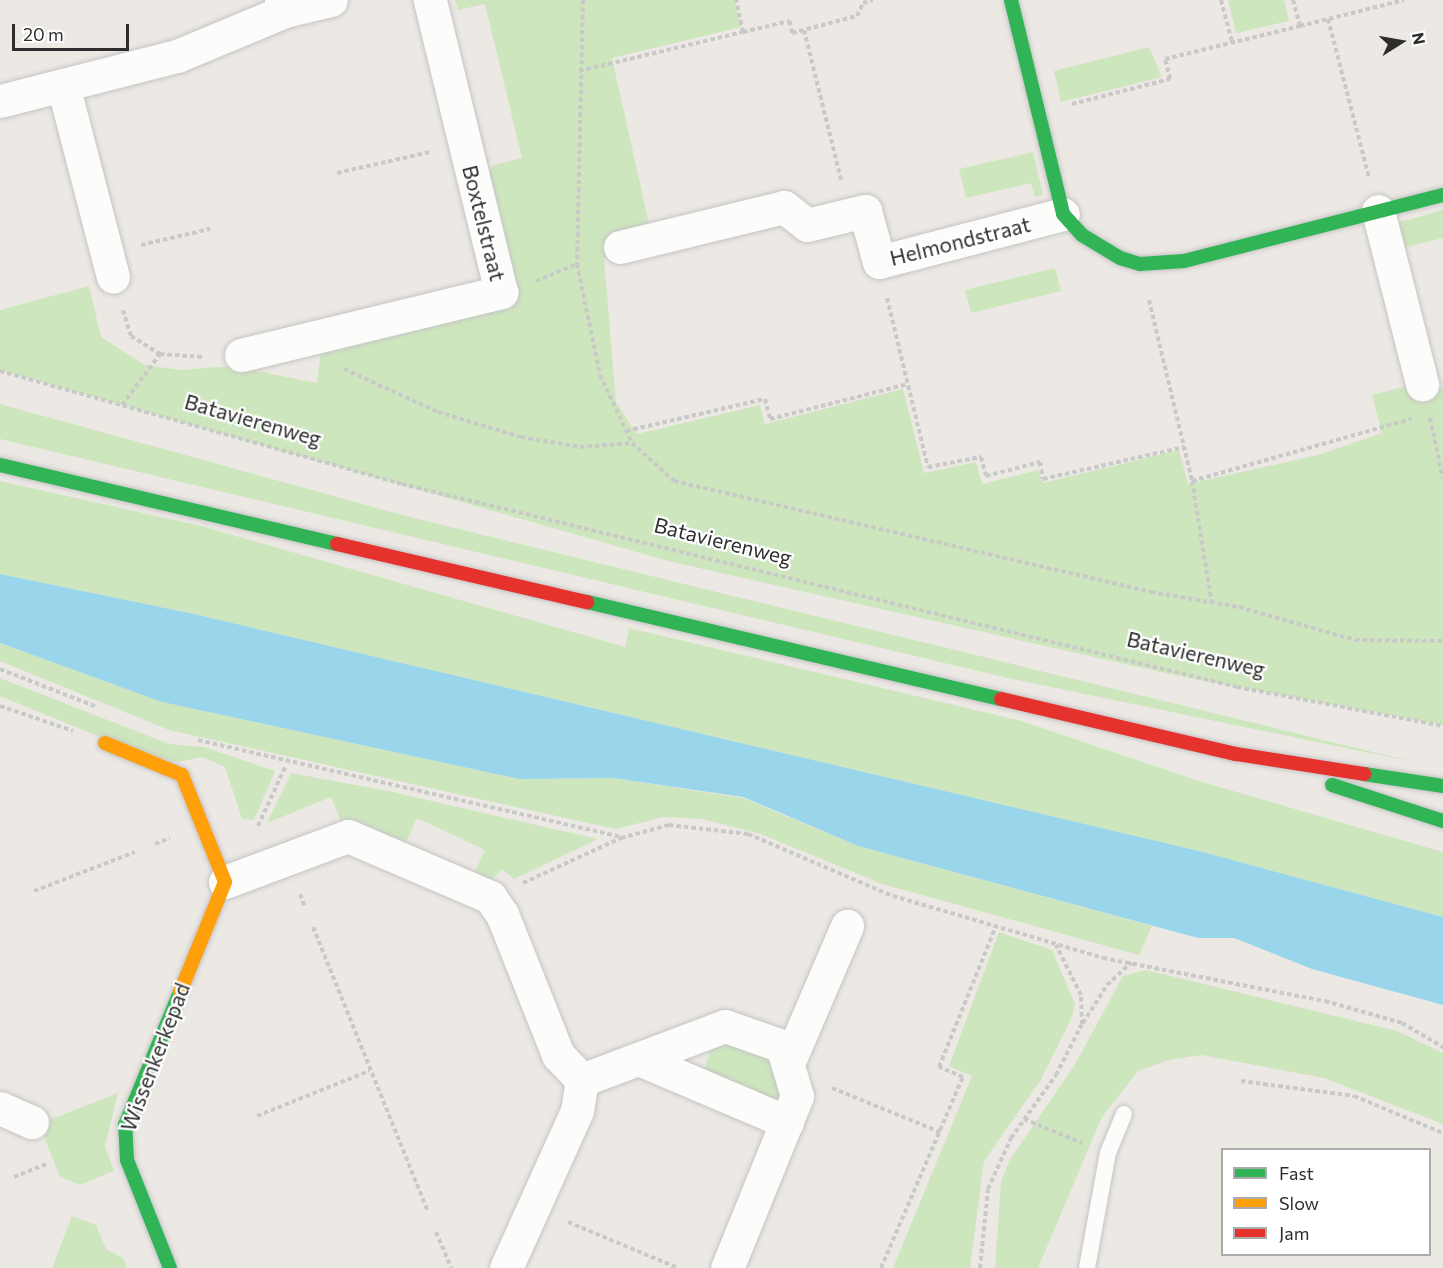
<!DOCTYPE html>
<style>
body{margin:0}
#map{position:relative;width:1443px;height:1268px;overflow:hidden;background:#ece8e4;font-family:Commissioner,sans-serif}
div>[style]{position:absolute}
.green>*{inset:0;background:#cee6be}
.water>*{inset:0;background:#99d6ec}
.path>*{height:4px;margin-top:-2px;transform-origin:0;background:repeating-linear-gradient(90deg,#c9c9c8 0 4.5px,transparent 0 7.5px)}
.roads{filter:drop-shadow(0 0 2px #c5c4c5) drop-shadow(0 0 2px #c5c4c5)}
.lane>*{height:16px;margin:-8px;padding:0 8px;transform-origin:8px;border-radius:8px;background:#fcfcfb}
.street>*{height:33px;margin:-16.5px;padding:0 16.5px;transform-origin:16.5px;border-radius:16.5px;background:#fcfcfb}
.fast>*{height:14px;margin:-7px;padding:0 7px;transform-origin:7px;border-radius:7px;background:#30b455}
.slow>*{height:14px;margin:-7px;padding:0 7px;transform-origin:7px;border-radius:7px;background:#ff9f0a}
.jam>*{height:14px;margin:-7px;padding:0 7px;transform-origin:7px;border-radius:7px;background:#e5322d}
span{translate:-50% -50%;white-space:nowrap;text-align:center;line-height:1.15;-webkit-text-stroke:4.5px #fff;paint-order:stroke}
.street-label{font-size:21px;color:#2e2e2e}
.legend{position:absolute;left:1221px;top:1148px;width:210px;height:108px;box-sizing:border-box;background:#fff;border:2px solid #ababab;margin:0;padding:8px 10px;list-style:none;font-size:18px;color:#2e2e2e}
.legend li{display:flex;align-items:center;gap:12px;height:30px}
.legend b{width:30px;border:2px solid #ababab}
.north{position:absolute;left:1371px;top:12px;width:60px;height:60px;-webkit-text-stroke:4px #fff;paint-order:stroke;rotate:79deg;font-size:16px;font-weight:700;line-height:24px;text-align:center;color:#2e2e2e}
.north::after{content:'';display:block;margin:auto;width:21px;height:27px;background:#2e2e2e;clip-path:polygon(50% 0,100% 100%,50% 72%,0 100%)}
.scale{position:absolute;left:12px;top:24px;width:117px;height:27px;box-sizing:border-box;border:3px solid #2e2e2e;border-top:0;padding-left:8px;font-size:18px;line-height:21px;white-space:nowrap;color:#2e2e2e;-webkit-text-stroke:4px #fff;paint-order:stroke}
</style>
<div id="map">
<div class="green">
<div style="clip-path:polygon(455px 0,735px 0,741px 27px,612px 58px,654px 246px,604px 258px,616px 402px,637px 434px,760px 405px,765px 424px,903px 389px,924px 473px,976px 462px,982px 484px,1038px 470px,1043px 483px,1179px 450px,1188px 484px,1318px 455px,1382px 433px,1372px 395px,1411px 385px,1414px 394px,1443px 387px,1443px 725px,1174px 675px,668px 561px,0 370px,0 310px,89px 286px,101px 337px,145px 365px,180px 370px,232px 366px,317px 383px,322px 341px,511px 298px,482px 185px,493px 165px,522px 158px,485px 4px,458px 10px)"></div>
<div style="clip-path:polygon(1228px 0,1284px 0,1289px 21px,1236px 33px)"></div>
<div style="clip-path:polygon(1149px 47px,1162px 77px,1061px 102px,1054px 71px)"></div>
<div style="clip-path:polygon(1033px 152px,1043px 195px,1035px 197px,1031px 183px,966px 198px,959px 169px)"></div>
<div style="clip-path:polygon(1443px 210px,1443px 238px,1401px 248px,1400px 222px)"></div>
<div style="clip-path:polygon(1055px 268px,1061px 291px,971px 313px,965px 290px)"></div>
<div style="clip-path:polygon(0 404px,406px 516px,1418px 763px,1008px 678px,0 439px)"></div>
<div style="clip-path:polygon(0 481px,201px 526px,625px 647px,629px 628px,1021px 721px,1202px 782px,1443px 852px,1443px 917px,1199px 851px,194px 614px,0 574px)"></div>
<div style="clip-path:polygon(0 643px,162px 702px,519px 779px,613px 778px,743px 798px,858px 846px,1152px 926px,1139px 955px,882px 884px,761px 834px,702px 819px,664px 817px,615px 829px,169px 730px,0 661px)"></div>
<div style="clip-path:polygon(0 678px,169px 744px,204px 747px,275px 771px,254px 820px,242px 819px,225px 767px,203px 757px,177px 762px,139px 753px,0 696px)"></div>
<div style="clip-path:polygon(291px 773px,388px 791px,598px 839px,514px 879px,502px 869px,490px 881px,474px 874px,485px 850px,417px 818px,406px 842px,357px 821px,343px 826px,331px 797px,267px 823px)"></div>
<div style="clip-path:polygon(999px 932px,1052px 950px,1075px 1004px,1071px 1019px,1040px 1081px,984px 1161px,970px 1268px,893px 1268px,972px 1076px,949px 1066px)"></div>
<div style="clip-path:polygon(1146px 970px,1397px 1031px,1443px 1053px,1443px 1124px,1324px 1078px,1201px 1055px,1169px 1060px,1138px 1071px,1102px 1117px,1038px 1268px,995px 1268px,1001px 1182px,1009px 1161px,1074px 1066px,1123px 976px)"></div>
<div style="clip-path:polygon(727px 1039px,773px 1060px,783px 1092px,779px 1102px,704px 1070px,712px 1046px)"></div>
<div style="clip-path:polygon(118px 1093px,105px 1146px,114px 1171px,80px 1185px,60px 1177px,39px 1124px)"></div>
<div style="clip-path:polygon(72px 1216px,96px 1225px,106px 1249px,123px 1258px,127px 1268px,52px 1268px)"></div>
</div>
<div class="water">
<div style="clip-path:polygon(0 574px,194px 614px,1199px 851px,1443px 917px,1443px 1005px,1312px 969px,1234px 938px,1198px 938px,858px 846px,743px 797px,613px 778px,519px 779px,162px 702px,0 643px)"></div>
</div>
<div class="path">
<div style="left:583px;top:0;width:264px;rotate:91.3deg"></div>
<div style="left:577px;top:264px;width:113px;rotate:78.3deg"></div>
<div style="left:600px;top:375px;width:75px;rotate:64.8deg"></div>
<div style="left:632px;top:443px;width:57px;rotate:42.1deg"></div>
<div style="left:674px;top:481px;width:490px;rotate:13.1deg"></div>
<div style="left:1151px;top:592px;width:89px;rotate:9.7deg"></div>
<div style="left:1239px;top:607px;width:121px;rotate:15.9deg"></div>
<div style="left:1355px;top:640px;width:88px;rotate:0.7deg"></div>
<div style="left:1221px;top:0;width:43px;rotate:75.3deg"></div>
<div style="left:1328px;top:19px;width:164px;rotate:75.5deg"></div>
<div style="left:1300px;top:26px;width:107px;rotate:-14deg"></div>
<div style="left:804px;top:30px;width:154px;rotate:76.1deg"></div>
<div style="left:743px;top:32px;width:48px;rotate:-13.2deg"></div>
<div style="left:790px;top:21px;width:12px;rotate:81deg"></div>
<div style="left:792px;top:33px;width:67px;rotate:-14.7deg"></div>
<div style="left:857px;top:16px;width:14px;rotate:-65deg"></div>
<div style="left:863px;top:3px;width:10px;rotate:-17deg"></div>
<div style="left:579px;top:71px;width:169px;rotate:-13.4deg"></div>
<div style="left:743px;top:32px;width:33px;rotate:-102deg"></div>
<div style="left:1072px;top:104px;width:101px;rotate:-14.3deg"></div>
<div style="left:1170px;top:79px;width:21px;rotate:-104deg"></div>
<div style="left:1165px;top:59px;width:139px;rotate:-13.7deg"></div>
<div style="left:1300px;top:26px;width:27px;rotate:-105deg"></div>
<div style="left:337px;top:173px;width:95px;rotate:-12.7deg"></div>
<div style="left:141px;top:245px;width:71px;rotate:-13.1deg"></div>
<div style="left:536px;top:281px;width:44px;rotate:-22.5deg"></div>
<div style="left:887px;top:298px;width:174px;rotate:76.4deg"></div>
<div style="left:928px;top:467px;width:54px;rotate:-10.7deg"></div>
<div style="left:981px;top:457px;width:20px;rotate:75deg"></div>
<div style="left:986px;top:476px;width:56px;rotate:-14.5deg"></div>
<div style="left:1040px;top:462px;width:17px;rotate:80deg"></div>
<div style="left:1043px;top:479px;width:145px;rotate:-12.8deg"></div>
<div style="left:1149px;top:300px;width:186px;rotate:76.6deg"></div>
<div style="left:1192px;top:481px;width:228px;rotate:-15.8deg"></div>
<div style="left:123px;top:310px;width:27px;rotate:73deg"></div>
<div style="left:131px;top:336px;width:34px;rotate:32deg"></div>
<div style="left:160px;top:354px;width:45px;rotate:3.8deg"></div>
<div style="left:344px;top:369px;width:103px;rotate:24.6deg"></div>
<div style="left:438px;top:412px;width:87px;rotate:16.8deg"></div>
<div style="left:521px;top:437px;width:60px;rotate:9.6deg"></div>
<div style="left:580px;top:447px;width:52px;rotate:-4.4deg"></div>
<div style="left:0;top:371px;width:418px;rotate:15.7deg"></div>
<div style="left:402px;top:484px;width:859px;rotate:13.66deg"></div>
<div style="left:1237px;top:687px;width:210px;rotate:10.7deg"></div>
<div style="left:122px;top:405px;width:64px;rotate:-53.3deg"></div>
<div style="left:1430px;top:418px;width:62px;rotate:78deg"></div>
<div style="left:626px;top:431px;width:143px;rotate:-13deg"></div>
<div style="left:765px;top:399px;width:21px;rotate:76deg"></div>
<div style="left:770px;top:419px;width:142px;rotate:-14.2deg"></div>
<div style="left:1192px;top:481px;width:126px;rotate:80.8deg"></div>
<div style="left:0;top:669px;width:104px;rotate:21.4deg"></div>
<div style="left:0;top:706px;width:77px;rotate:18.9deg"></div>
<div style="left:198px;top:740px;width:433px;rotate:12.9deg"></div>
<div style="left:258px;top:826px;width:67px;rotate:-65.3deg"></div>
<div style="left:155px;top:844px;width:16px;rotate:-22deg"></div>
<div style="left:523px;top:883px;width:108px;rotate:-24.7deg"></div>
<div style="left:621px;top:838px;width:50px;rotate:-15.2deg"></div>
<div style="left:669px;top:825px;width:80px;rotate:6.5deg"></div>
<div style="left:748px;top:834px;width:158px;rotate:23.2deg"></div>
<div style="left:893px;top:896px;width:219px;rotate:16.4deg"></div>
<div style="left:1103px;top:958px;width:226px;rotate:11deg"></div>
<div style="left:1325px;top:1001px;width:80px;rotate:15.9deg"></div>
<div style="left:1402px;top:1023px;width:48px;rotate:30.3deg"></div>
<div style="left:34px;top:891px;width:108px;rotate:-21.1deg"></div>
<div style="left:300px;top:894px;width:14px;rotate:69deg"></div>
<div style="left:313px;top:927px;width:307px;rotate:68deg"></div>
<div style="left:1083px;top:1023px;width:45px;rotate:-57.7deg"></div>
<div style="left:1107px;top:985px;width:33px;rotate:-43deg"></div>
<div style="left:1241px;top:1081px;width:114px;rotate:7.6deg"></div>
<div style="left:1354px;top:1096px;width:96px;rotate:22.6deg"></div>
<div style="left:832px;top:1088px;width:117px;rotate:22.2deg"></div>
<div style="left:257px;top:1116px;width:121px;rotate:-21.9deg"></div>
<div style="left:1024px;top:1119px;width:63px;rotate:22.5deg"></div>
<div style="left:14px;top:1177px;width:37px;rotate:-22deg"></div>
<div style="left:568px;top:1222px;width:119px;rotate:22.7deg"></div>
<div style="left:436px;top:1232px;width:39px;rotate:67deg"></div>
<div style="left:881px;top:1268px;width:208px;rotate:-66.8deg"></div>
<div style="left:963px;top:1077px;width:26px;rotate:-157deg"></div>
<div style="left:939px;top:1067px;width:152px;rotate:-68deg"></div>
<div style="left:980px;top:1268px;width:79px;rotate:-84.2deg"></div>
<div style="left:988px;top:1189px;width:56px;rotate:-65.7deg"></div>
<div style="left:1011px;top:1138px;width:77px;rotate:-54.5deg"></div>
<div style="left:1056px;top:1075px;width:57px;rotate:-63deg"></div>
<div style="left:1082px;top:1024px;width:29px;rotate:-92deg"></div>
<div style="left:1081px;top:995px;width:56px;rotate:-116.6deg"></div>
</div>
<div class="roads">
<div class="lane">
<div style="left:1087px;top:1268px;width:117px;rotate:-79.7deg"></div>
<div style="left:1108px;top:1153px;width:42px;rotate:-67.7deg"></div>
</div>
<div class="street">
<div style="left:285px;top:11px;width:47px;rotate:-13.4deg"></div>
<div style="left:63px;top:85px;width:198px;rotate:75.4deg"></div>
<div style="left:0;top:101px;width:183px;rotate:-14.3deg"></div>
<div style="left:177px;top:56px;width:117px;rotate:-22.6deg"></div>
<div style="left:285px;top:11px;width:12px;rotate:-110deg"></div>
<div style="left:1378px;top:211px;width:179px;rotate:75.7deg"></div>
<div style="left:620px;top:247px;width:169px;rotate:-13.7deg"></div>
<div style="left:784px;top:207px;width:29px;rotate:38deg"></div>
<div style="left:807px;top:225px;width:60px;rotate:-13.6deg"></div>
<div style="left:865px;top:211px;width:53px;rotate:74.6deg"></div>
<div style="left:879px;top:262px;width:190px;rotate:-14.6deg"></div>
<div style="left:241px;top:355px;width:268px;rotate:-13.6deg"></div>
<div style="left:501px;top:292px;width:301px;rotate:-103.7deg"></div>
<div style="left:225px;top:882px;width:131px;rotate:-20.5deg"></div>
<div style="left:348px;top:836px;width:155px;rotate:23.2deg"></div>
<div style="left:490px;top:897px;width:21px;rotate:55deg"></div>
<div style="left:502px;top:914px;width:152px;rotate:68.3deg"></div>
<div style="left:558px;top:1055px;width:35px;rotate:46deg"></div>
<div style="left:639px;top:1059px;width:161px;rotate:23.1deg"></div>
<div style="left:790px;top:1059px;width:145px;rotate:-66.8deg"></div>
<div style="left:582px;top:1080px;width:153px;rotate:-20.7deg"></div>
<div style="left:725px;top:1026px;width:60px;rotate:19.3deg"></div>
<div style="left:782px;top:1046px;width:52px;rotate:73.3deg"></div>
<div style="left:797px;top:1096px;width:186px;rotate:112.1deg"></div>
<div style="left:0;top:1108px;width:35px;rotate:24deg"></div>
<div style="left:506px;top:1268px;width:172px;rotate:-65.7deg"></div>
<div style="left:577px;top:1111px;width:31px;rotate:-81deg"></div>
</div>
<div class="fast">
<div style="left:1011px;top:0;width:220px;rotate:76.3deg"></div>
<div style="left:1063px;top:214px;width:28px;rotate:48deg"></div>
<div style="left:1082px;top:235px;width:44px;rotate:31.2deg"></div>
<div style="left:1120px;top:258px;width:21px;rotate:17deg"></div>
<div style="left:1140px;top:264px;width:44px;rotate:-3.9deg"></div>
<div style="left:1184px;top:261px;width:267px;rotate:-14.3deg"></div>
<div style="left:0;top:465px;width:346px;rotate:13.2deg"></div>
<div style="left:587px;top:602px;width:425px;rotate:13.2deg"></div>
<div style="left:1364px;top:774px;width:80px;rotate:8.6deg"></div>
<div style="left:1332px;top:785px;width:117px;rotate:18deg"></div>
<div style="left:170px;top:1268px;width:116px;rotate:-111.7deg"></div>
<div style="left:127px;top:1160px;width:35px;rotate:-93deg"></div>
<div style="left:125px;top:1125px;width:144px;rotate:-67.5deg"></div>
</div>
<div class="slow">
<div style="left:105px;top:743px;width:83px;rotate:22.6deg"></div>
<div style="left:182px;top:775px;width:115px;rotate:68.1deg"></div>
<div style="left:225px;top:882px;width:119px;rotate:112.2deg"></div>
</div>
<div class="jam">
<div style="left:337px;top:544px;width:257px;rotate:13.1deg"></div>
<div style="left:1001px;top:699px;width:241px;rotate:13.2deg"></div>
<div style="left:1236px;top:754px;width:130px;rotate:8.9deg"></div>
</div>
</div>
<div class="street-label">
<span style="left:484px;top:223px;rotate:76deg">Boxtelstraat</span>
<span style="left:960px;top:241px;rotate:-14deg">Helmondstraat</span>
<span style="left:253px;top:420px;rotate:16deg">Batavierenweg</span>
<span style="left:723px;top:541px;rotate:14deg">Batavierenweg</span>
<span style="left:1196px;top:654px;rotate:13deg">Batavierenweg</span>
<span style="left:155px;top:1057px;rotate:-69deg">Wissenkerkepad</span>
</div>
<ul class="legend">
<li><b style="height:8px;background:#30b455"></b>Fast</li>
<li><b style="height:8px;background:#ff9f0a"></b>Slow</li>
<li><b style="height:8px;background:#e5322d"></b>Jam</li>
</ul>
<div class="north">N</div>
<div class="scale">20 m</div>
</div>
